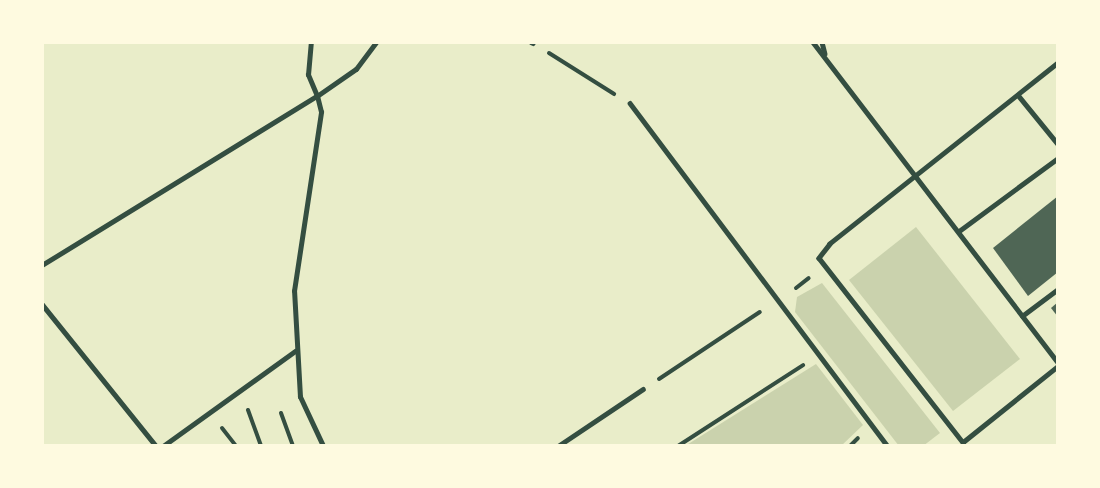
<!DOCTYPE html>
<style>
body{margin:0}
#map{position:relative;width:1100px;height:488px;overflow:hidden;background:#e9edc9;font-family:"Open Sans",sans-serif}
div>[style]{position:absolute}
.green>*{inset:0;background:#cad2ad}
.building>*{inset:0;background:#4f6655}
.path>*{height:4px;margin:-2px;padding:0 2px;transform-origin:2px;border-radius:2px;background:#344e41}
.service>*{height:4.5px;margin:-2.25px;padding:0 2.25px;transform-origin:2.25px;border-radius:2.25px;background:#344e41}
span{translate:-50% -50%;white-space:nowrap;text-align:center;line-height:1.15;-webkit-text-stroke:6px #fefae0;paint-order:stroke}
.frame{position:absolute;inset:0;border:44px solid #fefae0;pointer-events:none}
</style>
<div id="map">
<div class="green">
<div style="clip-path:polygon(916px 227px,1020px 359px,953px 411px,849px 280px)"></div>
<div style="clip-path:polygon(822px 283px,940px 433px,923px 446px,899px 446px,795px 312px,797px 297px)"></div>
<div style="clip-path:polygon(816px 364px,863px 425px,841px 446px,685px 446px)"></div>
</div>
<div class="building">
<div style="clip-path:polygon(1058px 196px,1058px 272px,1028px 296px,993px 248px)"></div>
<div style="clip-path:polygon(1058px 302px,1058px 317px,1051px 308px)"></div>
</div>
<div class="path">
<div style="left:549px;top:53px;width:77px;rotate:32.2deg"></div>
<div style="left:796px;top:288px;width:16px;rotate:-38deg"></div>
<div style="left:659px;top:379px;width:121px;rotate:-33.6deg"></div>
<div style="left:248px;top:410px;width:38px;rotate:70deg"></div>
<div style="left:281px;top:413px;width:35px;rotate:70deg"></div>
<div style="left:222px;top:428px;width:23px;rotate:52deg"></div>
<div style="left:678px;top:446px;width:149px;rotate:-32.9deg"></div>
<div style="left:850px;top:446px;width:11px;rotate:-45deg"></div>
</div>
<div class="service">
<div style="left:531px;top:42px;width:2px;rotate:27deg"></div>
<div style="left:813px;top:42px;width:404px;rotate:52.6deg"></div>
<div style="left:822px;top:42px;width:12px;rotate:76deg"></div>
<div style="left:1058px;top:63px;width:291px;rotate:141.6deg"></div>
<div style="left:830px;top:244px;width:18px;rotate:128deg"></div>
<div style="left:819px;top:258px;width:234px;rotate:52deg"></div>
<div style="left:963px;top:442px;width:122px;rotate:-38.7deg"></div>
<div style="left:1018px;top:95px;width:63px;rotate:50.8deg"></div>
<div style="left:630px;top:103px;width:429px;rotate:53.1deg"></div>
<div style="left:959px;top:231px;width:123px;rotate:-36.4deg"></div>
<div style="left:42px;top:265px;width:323px;rotate:-31.6deg"></div>
<div style="left:317px;top:96px;width:23px;rotate:-113deg"></div>
<div style="left:308px;top:75px;width:33px;rotate:-85deg"></div>
<div style="left:42px;top:304px;width:182px;rotate:51.2deg"></div>
<div style="left:1022px;top:316px;width:45px;rotate:-36.9deg"></div>
<div style="left:163px;top:446px;width:163px;rotate:-35.7deg"></div>
<div style="left:323px;top:446px;width:54px;rotate:-115.1deg"></div>
<div style="left:300px;top:397px;width:106px;rotate:-93.2deg"></div>
<div style="left:294px;top:291px;width:181px;rotate:-81.4deg"></div>
<div style="left:321px;top:112px;width:16px;rotate:-104deg"></div>
<div style="left:317px;top:96px;width:47px;rotate:-34.7deg"></div>
<div style="left:356px;top:69px;width:34px;rotate:-53deg"></div>
<div style="left:558px;top:446px;width:102px;rotate:-33.8deg"></div>
</div>
<div class="frame"></div>
</div>
